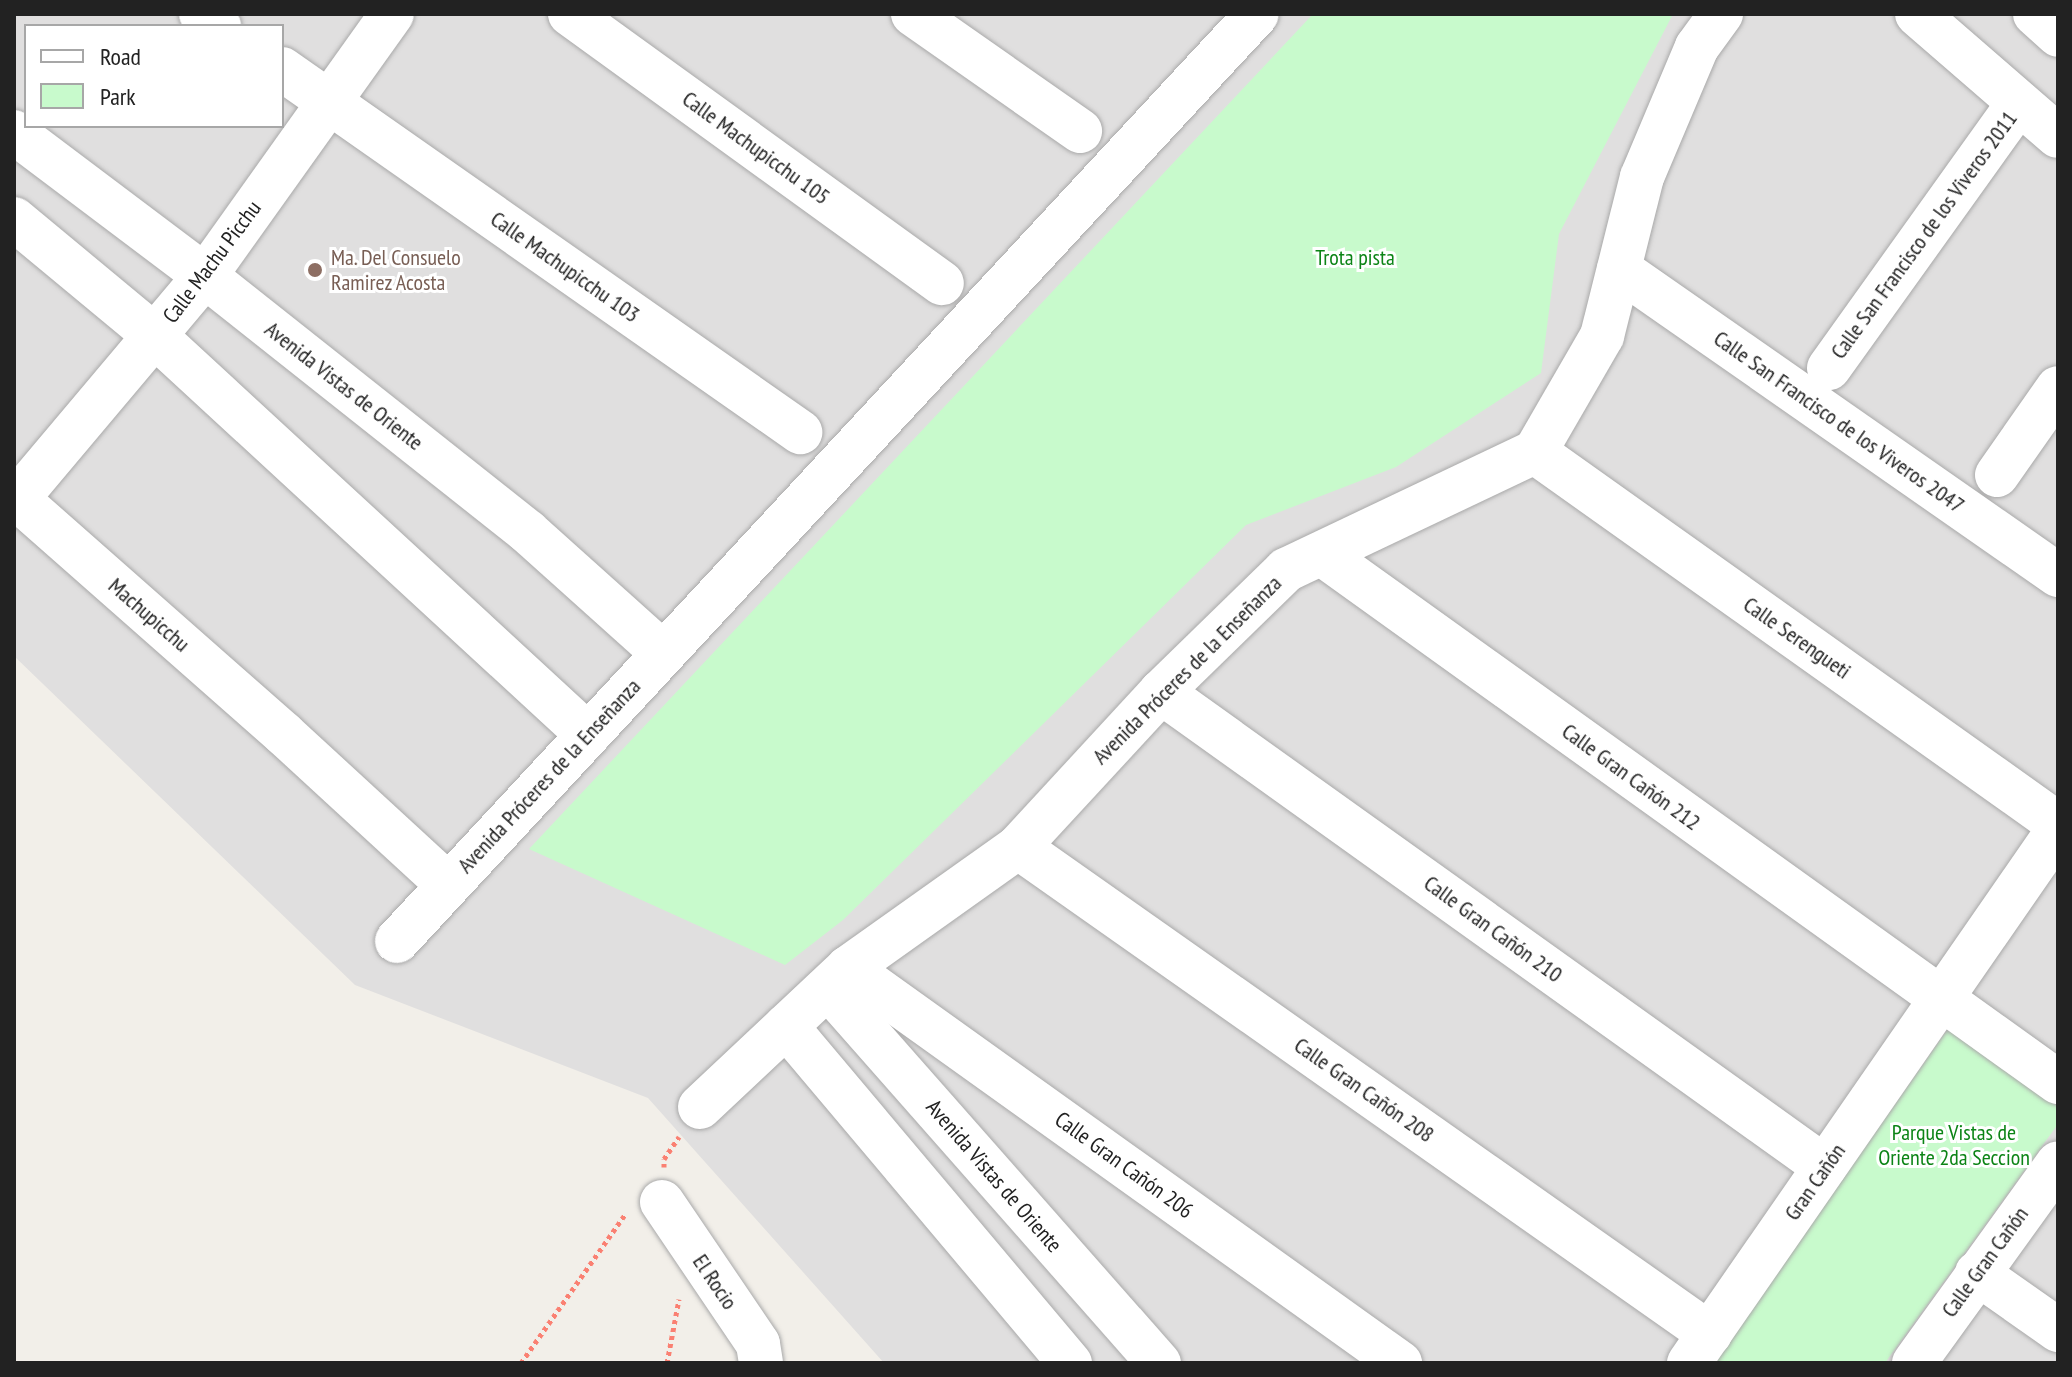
<!DOCTYPE html>
<meta charset="utf-8">
<style>
body{margin:0}
#map{position:relative;width:2072px;height:1377px;overflow:hidden;background:#f2efe9;font-family:"PT Sans Narrow",sans-serif}
div>[style]{position:absolute}
.residential>*{inset:0;background:#e0dfdf}
.park>*{inset:0;background:#c8facc}
.path>*{height:5px;margin-top:-2.5px;transform-origin:0;background:repeating-linear-gradient(90deg,#fa8072 0 4px,transparent 0 8px)}
.roads{filter:drop-shadow(0 0 2px #a9a9a9) drop-shadow(0 0 2px #a9a9a9)}
.minor>*{height:44px;margin:-22px;padding:0 22px;transform-origin:22px;border-radius:22px;background:#fff}
.dots>*{width:22px;height:22px;translate:-50% -50%;box-sizing:border-box;border:4px solid #fff;border-radius:50%}
span{translate:-50% -50%;white-space:nowrap;text-align:center;line-height:1.15;-webkit-text-stroke:6px #fff;paint-order:stroke}
.street-label{font-size:22px;color:#222}
.education-label{font-size:22px;color:#785e54}
.left{translate:0 -50%;text-align:left}
.park-label{font-size:22px;color:#0c8416}
.frame{position:absolute;inset:0;border:16px solid #222;pointer-events:none}
.legend{position:absolute;left:24px;top:24px;width:260px;height:104px;box-sizing:border-box;background:#fff;border:2px solid #a7a7a7;margin:0;padding:10px 14px;list-style:none;font-size:24px;color:#222}
.legend li{display:flex;align-items:center;gap:16px;height:40px}
.legend b{width:40px;border:2px solid #a7a7a7}
</style>
<div id="map">
<div class="residential">
<div style="clip-path:polygon(evenodd,14px 14px,2058px 14px,2058px 1363px,884px 1363px,648px 1098px,355px 985px,14px 656px,14px 14px,26px 26px,282px 26px,282px 126px,26px 126px,26px 26px)"></div>
</div>
<div class="park">
<div style="clip-path:polygon(1313px 14px,1673px 14px,1559px 234px,1541px 373px,1396px 467px,1246px 525px,843px 920px,785px 965px,529px 849px)"></div>
<div style="clip-path:polygon(1950px 1026px,2058px 1107px,2058px 1124px,1885px 1363px,1714px 1363px)"></div>
</div>
<div class="path">
<div style="left:664px;top:1167px;width:8px;rotate:-90deg"></div>
<div style="left:664px;top:1159px;width:27px;rotate:-56deg"></div>
<div style="left:521px;top:1363px;width:183px;rotate:-55deg"></div>
<div style="left:667px;top:1363px;width:65px;rotate:-79.4deg"></div>
</div>
<div class="roads">
<div class="minor">
<div style="left:201px;top:14px;width:22px;rotate:34deg"></div>
<div style="left:570px;top:14px;width:459px;rotate:35.9deg"></div>
<div style="left:913px;top:14px;width:204px;rotate:35deg"></div>
<div style="left:1917px;top:14px;width:186px;rotate:40.9deg"></div>
<div style="left:2035px;top:14px;width:31px;rotate:42deg"></div>
<div style="left:282px;top:69px;width:633px;rotate:35.02deg"></div>
<div style="left:14px;top:132px;width:239px;rotate:37deg"></div>
<div style="left:205px;top:276px;width:412px;rotate:38.4deg"></div>
<div style="left:528px;top:532px;width:181px;rotate:41.9deg"></div>
<div style="left:14px;top:219px;width:183px;rotate:39.7deg"></div>
<div style="left:155px;top:336px;width:589px;rotate:42.66deg"></div>
<div style="left:1619px;top:269px;width:535px;rotate:34.88deg"></div>
<div style="left:1829px;top:368px;width:326px;rotate:-54.4deg"></div>
<div style="left:1535px;top:452px;width:642px;rotate:35.42deg"></div>
<div style="left:1997px;top:475px;width:106px;rotate:-55deg"></div>
<div style="left:14px;top:496px;width:360px;rotate:41.4deg"></div>
<div style="left:284px;top:734px;width:223px;rotate:42.6deg"></div>
<div style="left:17px;top:499px;width:292px;rotate:-49.9deg"></div>
<div style="left:205px;top:276px;width:322px;rotate:-54.5deg"></div>
<div style="left:1322px;top:554px;width:906px;rotate:35.66deg"></div>
<div style="left:1161px;top:692px;width:816px;rotate:35.58deg"></div>
<div style="left:1018px;top:847px;width:846px;rotate:35.14deg"></div>
<div style="left:397px;top:941px;width:1264px;rotate:-47.15deg"></div>
<div style="left:848px;top:968px;width:679px;rotate:35.59deg"></div>
<div style="left:829px;top:989px;width:499px;rotate:48.6deg"></div>
<div style="left:786px;top:1026px;width:441px;rotate:49.9deg"></div>
<div style="left:700px;top:1107px;width:203px;rotate:-43.2deg"></div>
<div style="left:848px;top:968px;width:209px;rotate:-35.4deg"></div>
<div style="left:1018px;top:847px;width:211px;rotate:-47.3deg"></div>
<div style="left:1161px;top:692px;width:175px;rotate:-44.3deg"></div>
<div style="left:1286px;top:570px;width:276px;rotate:-25.4deg"></div>
<div style="left:1535px;top:452px;width:134px;rotate:-60deg"></div>
<div style="left:1602px;top:336px;width:164px;rotate:-75.9deg"></div>
<div style="left:1642px;top:177px;width:141px;rotate:-67.1deg"></div>
<div style="left:1697px;top:47px;width:41px;rotate:-54deg"></div>
<div style="left:662px;top:1202px;width:171px;rotate:55.9deg"></div>
<div style="left:758px;top:1344px;width:19px;rotate:81deg"></div>
<div style="left:1977px;top:1273px;width:99px;rotate:35.1deg"></div>
<div style="left:1689px;top:1363px;width:648px;rotate:-55.3deg"></div>
<div style="left:1914px;top:1363px;width:246px;rotate:-54.2deg"></div>
</div>
</div>
<div class="dots">
<div style="left:315px;top:270px;background:#8d6e63"></div>
</div>
<div class="street-label">
<span style="left:756px;top:148px;rotate:36deg">Calle Machupicchu 105</span>
<span style="left:1924px;top:235px;rotate:-54deg">Calle San Francisco de los Viveros 2011</span>
<span style="left:212px;top:262px;rotate:-53deg">Calle Machu Picchu</span>
<span style="left:565px;top:267px;rotate:35deg">Calle Machupicchu 103</span>
<span style="left:344px;top:386px;rotate:38deg">Avenida Vistas de Oriente</span>
<span style="left:1839px;top:422px;rotate:35deg">Calle San Francisco de los Viveros 2047</span>
<span style="left:149px;top:615px;rotate:41deg">Machupicchu</span>
<span style="left:1797px;top:638px;rotate:35deg">Calle Serengueti</span>
<span style="left:1187px;top:670px;rotate:-45deg">Avenida Próceres de la Enseñanza</span>
<span style="left:549px;top:776px;rotate:-47deg">Avenida Próceres de la Enseñanza</span>
<span style="left:1631px;top:777px;rotate:36deg">Calle Gran Cañón 212</span>
<span style="left:1493px;top:929px;rotate:36deg">Calle Gran Cañón 210</span>
<span style="left:1364px;top:1090px;rotate:35deg">Calle Gran Cañón 208</span>
<span style="left:1124px;top:1165px;rotate:36deg">Calle Gran Cañón 206</span>
<span style="left:994px;top:1176px;rotate:49deg">Avenida Vistas de Oriente</span>
<span style="left:1815px;top:1182px;rotate:-55deg">Gran Cañón</span>
<span style="left:1985px;top:1262px;rotate:-54deg">Calle Gran Cañón</span>
<span style="left:715px;top:1282px;rotate:56deg">El Rocio</span>
</div>
<div class="education-label">
<span class="left" style="left:331px;top:270px">Ma. Del Consuelo<br>Ramirez Acosta</span>
</div>
<div class="park-label">
<span style="left:1355px;top:258px">Trota pista</span>
<span style="left:1954px;top:1145px">Parque Vistas de<br>Oriente 2da Seccion</span>
</div>
<div class="frame"></div>
<ul class="legend">
<li><b style="height:10px;background:#fff"></b>Road</li>
<li><b style="height:22px;background:#c8facc"></b>Park</li>
</ul>
</div>
